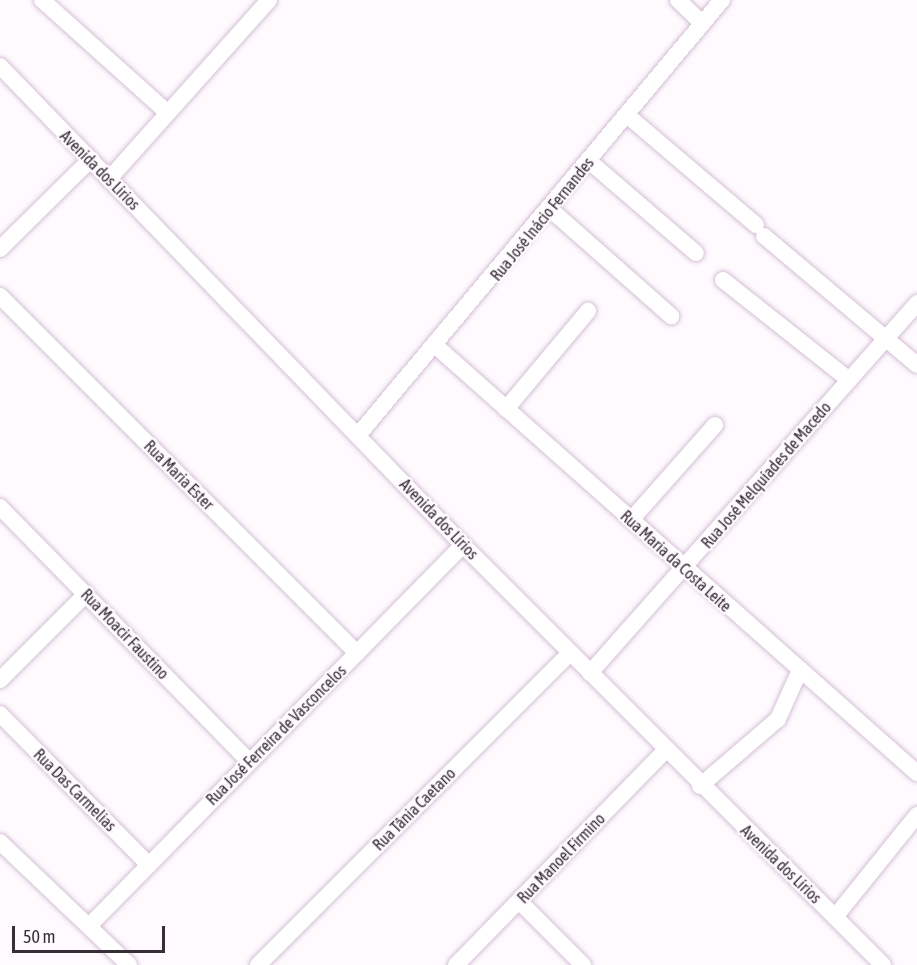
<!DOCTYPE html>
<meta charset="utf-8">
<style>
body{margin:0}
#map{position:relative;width:917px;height:965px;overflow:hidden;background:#fefafe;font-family:"Asap Condensed",sans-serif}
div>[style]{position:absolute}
.roads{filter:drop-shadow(0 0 2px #d5bfd6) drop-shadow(0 0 2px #d5bfd6)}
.minor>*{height:16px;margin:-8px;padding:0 8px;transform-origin:8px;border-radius:8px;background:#fff}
span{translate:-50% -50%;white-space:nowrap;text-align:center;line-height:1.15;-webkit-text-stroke:5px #fefafe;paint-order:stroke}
.street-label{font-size:16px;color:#372e37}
.scale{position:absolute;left:12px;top:926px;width:153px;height:27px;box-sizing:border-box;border:3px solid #372e37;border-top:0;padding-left:8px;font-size:18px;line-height:21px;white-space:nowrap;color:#372e37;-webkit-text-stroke:4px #fefafe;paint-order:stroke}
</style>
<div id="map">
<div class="roads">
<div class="minor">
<div style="left:42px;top:0;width:169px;rotate:41.9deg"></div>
<div style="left:678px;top:0;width:33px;rotate:44deg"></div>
<div style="left:0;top:66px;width:666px;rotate:45.97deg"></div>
<div style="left:463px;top:545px;width:594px;rotate:45deg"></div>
<div style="left:628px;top:116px;width:168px;rotate:40.4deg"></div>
<div style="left:589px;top:161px;width:141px;rotate:40.7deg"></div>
<div style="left:109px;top:179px;width:240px;rotate:-48.2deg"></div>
<div style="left:550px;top:209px;width:162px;rotate:41.5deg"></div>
<div style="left:764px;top:236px;width:200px;rotate:40.1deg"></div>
<div style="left:0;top:249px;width:125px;rotate:-44.7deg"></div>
<div style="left:723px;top:280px;width:161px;rotate:38.4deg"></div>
<div style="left:0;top:296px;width:505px;rotate:45deg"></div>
<div style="left:437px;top:347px;width:642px;rotate:41.59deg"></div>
<div style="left:506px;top:409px;width:128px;rotate:-50.1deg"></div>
<div style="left:359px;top:434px;width:566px;rotate:-50.09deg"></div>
<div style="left:0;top:507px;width:356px;rotate:45.6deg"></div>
<div style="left:631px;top:520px;width:127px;rotate:-48.5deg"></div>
<div style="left:590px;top:673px;width:494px;rotate:-48.5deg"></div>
<div style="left:0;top:680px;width:122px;rotate:-45deg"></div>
<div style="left:0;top:714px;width:212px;rotate:45.4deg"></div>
<div style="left:700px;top:786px;width:103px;rotate:-40.7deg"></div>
<div style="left:778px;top:719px;width:54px;rotate:-65.8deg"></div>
<div style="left:0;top:842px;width:178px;rotate:43.6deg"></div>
<div style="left:519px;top:901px;width:91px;rotate:45deg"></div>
<div style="left:835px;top:917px;width:131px;rotate:-51.2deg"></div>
<div style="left:89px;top:926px;width:534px;rotate:-45.53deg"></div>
<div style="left:258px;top:965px;width:441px;rotate:-45deg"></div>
<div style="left:456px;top:965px;width:301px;rotate:-45.7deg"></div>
</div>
</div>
<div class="street-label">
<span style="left:100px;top:170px;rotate:45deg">Avenida dos Lírios</span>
<span style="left:542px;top:219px;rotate:-51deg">Rua José Inácio Fernandes</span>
<span style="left:179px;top:475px;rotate:45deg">Rua Maria Ester</span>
<span style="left:766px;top:475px;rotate:-49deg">Rua José Melquíades de Macedo</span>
<span style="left:439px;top:519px;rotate:46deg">Avenida dos Lírios</span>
<span style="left:676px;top:561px;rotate:42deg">Rua Maria da Costa Leite</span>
<span style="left:125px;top:634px;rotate:46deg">Rua Moacir Faustino</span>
<span style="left:276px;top:735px;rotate:-45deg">Rua José Ferreira de Vasconcelos</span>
<span style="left:75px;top:790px;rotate:45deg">Rua Das Carmelias</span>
<span style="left:414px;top:809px;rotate:-45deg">Rua Tânia Caetano</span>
<span style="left:561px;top:858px;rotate:-46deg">Rua Manoel Firmino</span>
<span style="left:781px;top:864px;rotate:44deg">Avenida dos Lírios</span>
</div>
<div class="scale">50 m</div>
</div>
